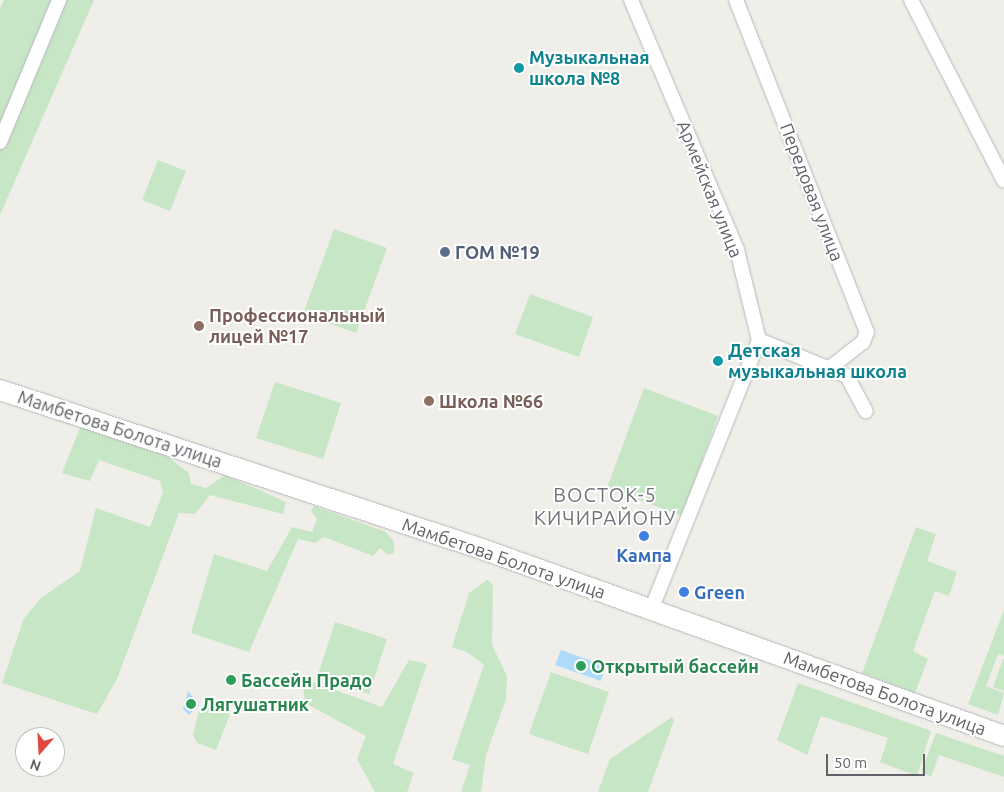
<!DOCTYPE html>
<meta charset="utf-8">
<style>
body{margin:0}
#map{position:relative;width:1004px;height:792px;overflow:hidden;background:#f0eee8;font-family:Ubuntu,sans-serif}
div>[style]{position:absolute}
.green>*{inset:0;background:#c7e6c6}
.water>*{inset:0;background:#aedbfa}
.roads{filter:drop-shadow(0 0 1px #b5b8bb) drop-shadow(0 0 1px #b5b8bb)}
.street>*{height:14px;margin:-7px;padding:0 7px;transform-origin:7px;border-radius:7px;background:#fff}
.secondary>*{height:20px;margin:-10px;padding:0 10px;transform-origin:10px;border-radius:10px;background:#fff}
.dots>*{width:14px;height:14px;translate:-50% -50%;box-sizing:border-box;border:2px solid #fff;border-radius:50%}
span{translate:-50% -50%;white-space:nowrap;text-align:center;line-height:1.15;-webkit-text-stroke:4px #fff;paint-order:stroke}
.culture-label{font-size:18px;color:#0d838f;font-weight:700}
.left{translate:0 -50%;text-align:left}
.street-label{font-size:18px;color:#5f6367}
.service-label{font-size:18px;color:#4e5e75;font-weight:700}
.education-label{font-size:18px;color:#785e54;font-weight:700}
.shop-label{font-size:18px;color:#366cbe;font-weight:700}
.leisure-label{font-size:18px;color:#27864d;font-weight:700}
.quarter-label{font-size:20px;color:#707579;letter-spacing:1px}
.north{position:absolute;left:15px;top:727px;width:50px;height:50px;box-sizing:border-box;background:#fff;border:1px solid #bfc1c2;border-radius:50%;rotate:199deg;font-size:14px;font-weight:700;line-height:20px;text-align:center;color:#5f6367}
.north::after{content:'';display:block;margin:auto;width:18px;height:22px;background:#e0473e;clip-path:polygon(50% 0,100% 100%,50% 72%,0 100%)}
.scale{position:absolute;left:826px;top:754px;width:99px;height:22px;box-sizing:border-box;border:2px solid #5f6367;border-top:0;padding-left:6px;font-size:15px;line-height:18px;white-space:nowrap;color:#5f6367;-webkit-text-stroke:4px #fff;paint-order:stroke}
</style>
<div id="map">
<div class="green">
<div style="clip-path:polygon(4px 0,94px 0,0 215px,0 9px)"></div>
<div style="clip-path:polygon(158px 160px,186px 171px,170px 211px,142px 200px)"></div>
<div style="clip-path:polygon(334px 229px,387px 248px,356px 333px,303px 314px)"></div>
<div style="clip-path:polygon(530px 294px,593px 317px,579px 357px,515px 334px)"></div>
<div style="clip-path:polygon(275px 382px,341px 403px,323px 459px,256px 438px)"></div>
<div style="clip-path:polygon(644px 388px,718px 416px,682px 516px,607px 488px)"></div>
<div style="clip-path:polygon(81px 425px,164px 454px,189px 473px,191px 484px,206px 488px,225px 475px,286px 502px,283px 514px,210px 495px,195px 514px,179px 513px,117px 679px,97px 714px,2px 683px,24px 618px,41px 598px,80px 571px,96px 508px,150px 527px,163px 492px,160px 481px,99px 460px,90px 481px,62px 473px)"></div>
<div style="clip-path:polygon(314px 506px,386px 532px,394px 542px,394px 553px,388px 555px,380px 548px,373px 556px,324px 537px,315px 543px,298px 539px,249px 652px,191px 633px,214px 554px,267px 571px,292px 527px,312px 532px,317px 519px,311px 511px)"></div>
<div style="clip-path:polygon(916px 527px,936px 534px,927px 561px,957px 572px,949px 596px,935px 591px,913px 651px,928px 659px,915px 693px,862px 673px)"></div>
<div style="clip-path:polygon(487px 580px,493px 585px,492px 645px,507px 676px,506px 699px,486px 755px,481px 792px,461px 792px,470px 765px,452px 759px,484px 665px,467px 652px,452px 647px,469px 593px)"></div>
<div style="clip-path:polygon(1004px 610px,1004px 656px,998px 654px,986px 686px,1004px 693px,998px 715px,968px 704px)"></div>
<div style="clip-path:polygon(335px 622px,387px 639px,369px 694px,317px 678px)"></div>
<div style="clip-path:polygon(1003px 659px,1004px 659px,1004px 691px,993px 687px)"></div>
<div style="clip-path:polygon(409px 660px,427px 664px,393px 764px,414px 773px,407px 792px,375px 792px,357px 759px,366px 736px,305px 703px,302px 678px,382px 707px)"></div>
<div style="clip-path:polygon(551px 672px,609px 692px,588px 754px,529px 734px)"></div>
<div style="clip-path:polygon(798px 683px,931px 731px,917px 776px,880px 762px,888px 738px,821px 716px,807px 755px,777px 740px)"></div>
<div style="clip-path:polygon(210px 705px,230px 714px,216px 750px,197px 743px,193px 735px,199px 711px)"></div>
<div style="clip-path:polygon(672px 717px,674px 721px,648px 792px,598px 792px,610px 759px)"></div>
<div style="clip-path:polygon(936px 733px,1004px 756px,1004px 777px,939px 755px,931px 777px,921px 772px)"></div>
</div>
<div class="water">
<div style="clip-path:polygon(561px 650px,606px 666px,601px 681px,555px 665px)"></div>
<div style="clip-path:polygon(188px 691px,199px 705px,189px 715px,183px 709px)"></div>
</div>
<div class="roads">
<div class="street">
<div style="left:631px;top:0;width:272px;rotate:67deg"></div>
<div style="left:737px;top:250px;width:93px;rotate:76.3deg"></div>
<div style="left:759px;top:340px;width:95px;rotate:22.2deg"></div>
<div style="left:847px;top:376px;width:40px;rotate:62deg"></div>
<div style="left:736px;top:0;width:357px;rotate:68.5deg"></div>
<div style="left:867px;top:332px;width:11px;rotate:112deg"></div>
<div style="left:863px;top:342px;width:46px;rotate:142.1deg"></div>
<div style="left:911px;top:0;width:203px;rotate:62.8deg"></div>
<div style="left:0;top:142px;width:154px;rotate:-67.4deg"></div>
<div style="left:651px;top:610px;width:291px;rotate:-68.2deg"></div>
</div>
<div class="secondary">
<div style="left:0;top:390px;width:504px;rotate:18.26deg"></div>
<div style="left:479px;top:548px;width:558px;rotate:19.7deg"></div>
</div>
</div>
<div class="dots">
<div style="left:519px;top:68px;background:#0f9aa8"></div>
<div style="left:445px;top:252px;background:#5c6f8a"></div>
<div style="left:199px;top:326px;background:#8d6e63"></div>
<div style="left:718px;top:361px;background:#0f9aa8"></div>
<div style="left:429px;top:401px;background:#8d6e63"></div>
<div style="left:644px;top:536px;background:#3f7fe0"></div>
<div style="left:684px;top:592px;background:#3f7fe0"></div>
<div style="left:581px;top:666px;background:#2e9e5b"></div>
<div style="left:231px;top:680px;background:#2e9e5b"></div>
<div style="left:191px;top:704px;background:#2e9e5b"></div>
</div>
<div class="culture-label">
<span class="left" style="left:529px;top:68px">Музыкальная<br>школа №8</span>
<span class="left" style="left:728px;top:361px">Детская<br>музыкальная школа</span>
</div>
<div class="street-label">
<span style="left:710px;top:189px;rotate:68deg">Армейская улица</span>
<span style="left:812px;top:192px;rotate:69deg">Передовая улица</span>
<span style="left:120px;top:429px;rotate:18deg">Мамбетова Болота улица</span>
<span style="left:504px;top:558px;rotate:19deg">Мамбетова Болота улица</span>
<span style="left:885px;top:693px;rotate:20deg">Мамбетова Болота улица</span>
</div>
<div class="service-label">
<span class="left" style="left:455px;top:252px">ГОМ №19</span>
</div>
<div class="education-label">
<span class="left" style="left:209px;top:326px">Профессиональный<br>лицей №17</span>
<span class="left" style="left:439px;top:401px">Школа №66</span>
</div>
<div class="shop-label">
<span style="left:644px;top:555px">Кампа</span>
<span class="left" style="left:694px;top:592px">Green</span>
</div>
<div class="leisure-label">
<span class="left" style="left:591px;top:666px">Открытый бассейн</span>
<span class="left" style="left:241px;top:680px">Бассейн Прадо</span>
<span class="left" style="left:201px;top:704px">Лягушатник</span>
</div>
<div class="quarter-label">
<span style="left:605px;top:506px">ВОСТОК-5<br>КИЧИРАЙОНУ</span>
</div>
<div class="north">N</div>
<div class="scale">50 m</div>
</div>
